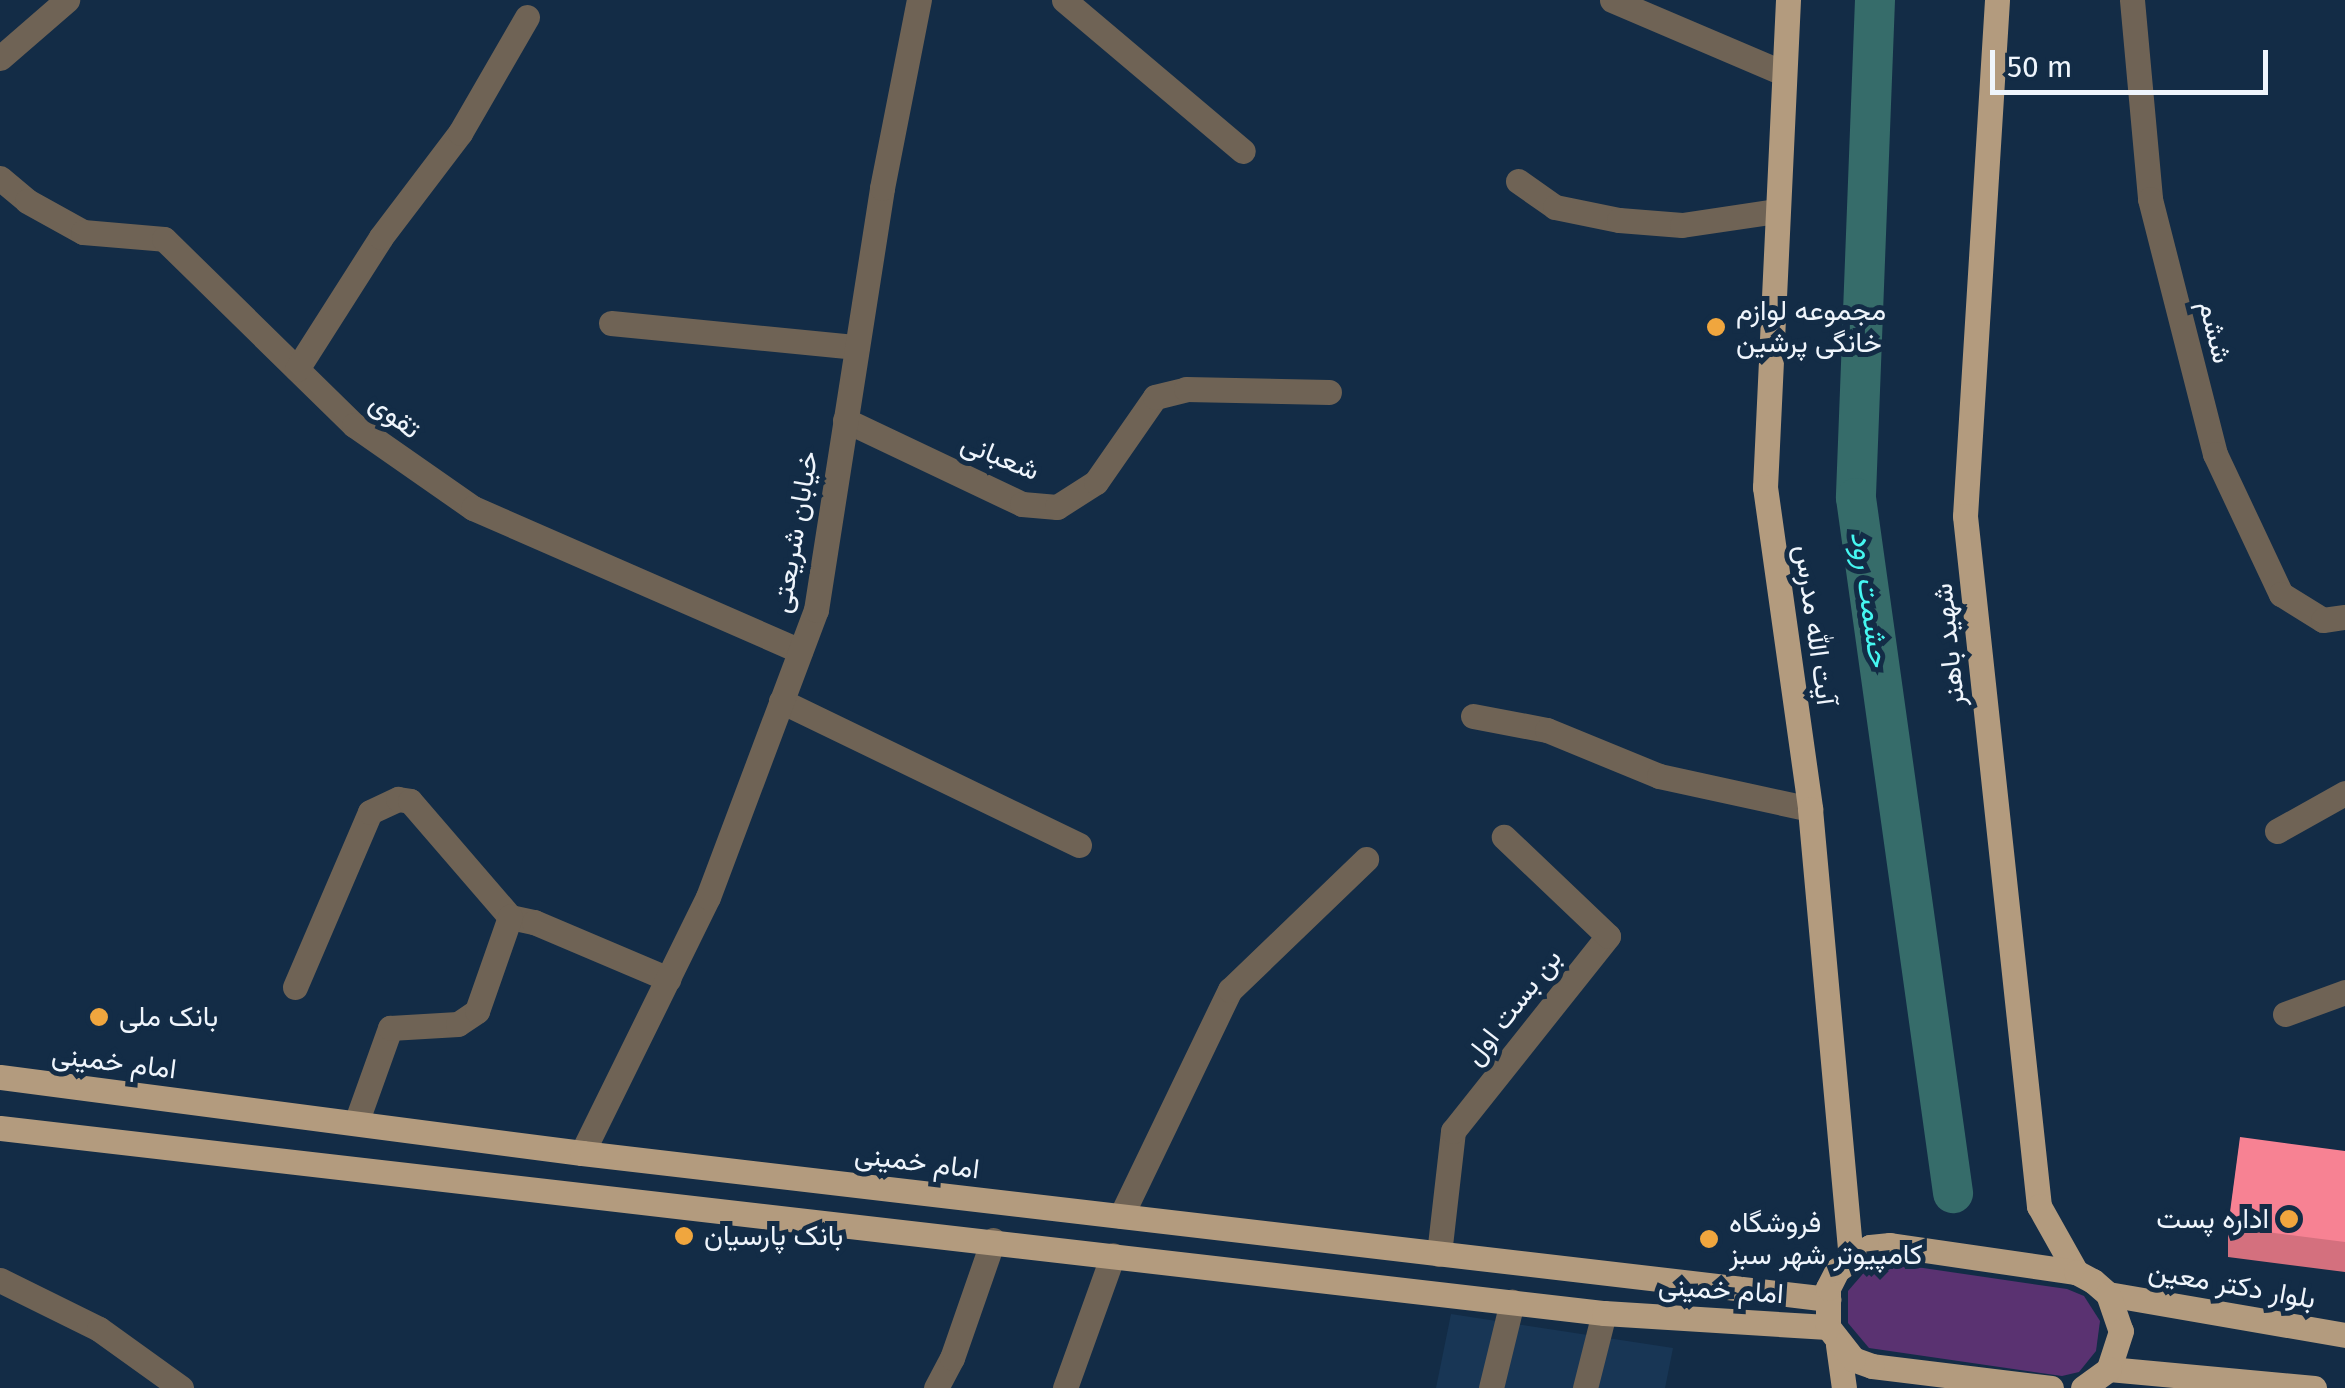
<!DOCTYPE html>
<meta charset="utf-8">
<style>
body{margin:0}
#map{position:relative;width:2345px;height:1388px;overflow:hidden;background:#132c46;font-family:"Fira Sans",Vazirmatn,sans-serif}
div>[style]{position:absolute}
.built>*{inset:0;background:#183655}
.green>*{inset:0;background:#5a3271}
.canal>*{height:40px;margin:-20px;padding:0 20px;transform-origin:20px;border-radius:20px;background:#366c6a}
.minor>*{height:25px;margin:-12.5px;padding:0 12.5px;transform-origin:12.5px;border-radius:12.5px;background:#6f6355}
.major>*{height:25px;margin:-12.5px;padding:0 12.5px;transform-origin:12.5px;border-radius:12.5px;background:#b39b7e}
.wall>*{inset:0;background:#d4707e}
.building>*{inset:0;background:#f78293}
.dots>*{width:28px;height:28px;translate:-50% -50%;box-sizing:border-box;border:5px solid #132c46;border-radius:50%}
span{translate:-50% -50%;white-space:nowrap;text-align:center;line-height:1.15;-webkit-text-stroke:10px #132c46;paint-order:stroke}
.poi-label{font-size:28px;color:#eff5fc}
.left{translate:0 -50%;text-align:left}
.right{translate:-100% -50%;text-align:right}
.street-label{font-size:28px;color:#eff5fc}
.water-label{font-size:30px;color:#45f7f1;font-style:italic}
.scale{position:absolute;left:1990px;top:50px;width:278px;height:45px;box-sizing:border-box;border:5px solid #eff5fc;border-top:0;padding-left:12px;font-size:30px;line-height:35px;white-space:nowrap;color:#eff5fc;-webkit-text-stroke:8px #132c46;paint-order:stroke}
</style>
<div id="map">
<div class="built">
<div style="clip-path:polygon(1451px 1314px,1673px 1348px,1665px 1388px,1436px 1388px)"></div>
</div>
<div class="green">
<div style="clip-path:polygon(1882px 1262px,2067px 1289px,2084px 1296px,2100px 1321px,2096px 1351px,2079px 1372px,2062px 1376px,1869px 1348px,1848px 1323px,1848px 1291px,1868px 1268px)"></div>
</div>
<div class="canal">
<div style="left:1875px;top:0;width:498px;rotate:92.2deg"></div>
<div style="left:1856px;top:498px;width:702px;rotate:82.05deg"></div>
</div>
<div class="minor">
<div style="left:1064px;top:0;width:234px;rotate:40.2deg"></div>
<div style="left:1612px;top:0;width:186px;rotate:23.1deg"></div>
<div style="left:2132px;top:0;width:200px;rotate:84.8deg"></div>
<div style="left:2150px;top:199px;width:263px;rotate:75.7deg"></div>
<div style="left:2215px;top:454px;width:155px;rotate:64.8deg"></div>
<div style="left:2281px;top:594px;width:49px;rotate:31.8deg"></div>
<div style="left:2323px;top:620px;width:22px;rotate:-8deg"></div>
<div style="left:0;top:58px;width:89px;rotate:-40.9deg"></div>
<div style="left:0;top:178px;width:35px;rotate:40deg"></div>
<div style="left:27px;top:201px;width:64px;rotate:29deg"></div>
<div style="left:83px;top:232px;width:81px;rotate:4.9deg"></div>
<div style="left:164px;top:239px;width:266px;rotate:44.4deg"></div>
<div style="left:354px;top:425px;width:145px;rotate:34.9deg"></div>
<div style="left:473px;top:508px;width:357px;rotate:23.6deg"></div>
<div style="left:1518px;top:181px;width:45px;rotate:35.1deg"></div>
<div style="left:1555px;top:207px;width:65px;rotate:11.5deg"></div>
<div style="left:1619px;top:220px;width:63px;rotate:4.5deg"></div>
<div style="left:1682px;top:225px;width:96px;rotate:-8.4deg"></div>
<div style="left:611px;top:323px;width:247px;rotate:5.6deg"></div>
<div style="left:297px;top:369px;width:156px;rotate:-57.5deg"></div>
<div style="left:381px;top:237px;width:131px;rotate:-52.8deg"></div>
<div style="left:460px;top:133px;width:134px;rotate:-60deg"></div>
<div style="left:845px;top:420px;width:196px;rotate:25.4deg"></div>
<div style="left:1022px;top:504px;width:35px;rotate:5deg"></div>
<div style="left:1057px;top:507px;width:46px;rotate:-32.7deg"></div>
<div style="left:1096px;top:482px;width:103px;rotate:-55.2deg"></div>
<div style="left:1155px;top:397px;width:32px;rotate:-14deg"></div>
<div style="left:1186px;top:389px;width:143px;rotate:1.2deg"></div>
<div style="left:781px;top:701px;width:331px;rotate:25.8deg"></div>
<div style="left:1473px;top:716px;width:75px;rotate:10.7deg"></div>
<div style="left:1547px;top:730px;width:121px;rotate:22.3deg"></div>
<div style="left:1659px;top:776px;width:155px;rotate:12.3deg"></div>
<div style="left:2277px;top:831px;width:78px;rotate:-29.2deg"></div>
<div style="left:295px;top:987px;width:190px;rotate:-66.8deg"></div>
<div style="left:370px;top:812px;width:31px;rotate:-25deg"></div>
<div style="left:398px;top:799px;width:12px;rotate:9deg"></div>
<div style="left:410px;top:801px;width:153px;rotate:49.2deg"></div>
<div style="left:510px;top:917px;width:25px;rotate:12deg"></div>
<div style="left:534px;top:922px;width:146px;rotate:23deg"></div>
<div style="left:2285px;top:1014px;width:64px;rotate:-20.1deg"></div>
<div style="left:356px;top:1123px;width:101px;rotate:-70.3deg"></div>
<div style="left:390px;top:1028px;width:68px;rotate:-3.4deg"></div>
<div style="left:458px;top:1024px;width:23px;rotate:-34deg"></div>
<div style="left:477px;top:1011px;width:100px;rotate:-70.7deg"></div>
<div style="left:582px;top:1153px;width:285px;rotate:-63.8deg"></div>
<div style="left:708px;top:897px;width:307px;rotate:-69.4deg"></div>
<div style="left:816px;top:610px;width:427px;rotate:-81.1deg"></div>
<div style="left:882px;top:188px;width:192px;rotate:-78.9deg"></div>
<div style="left:1121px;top:1216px;width:251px;rotate:-64.3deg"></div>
<div style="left:1230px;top:990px;width:189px;rotate:-43.9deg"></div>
<div style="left:1439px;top:1254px;width:124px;rotate:-83.5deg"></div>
<div style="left:1453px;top:1131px;width:249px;rotate:-51.5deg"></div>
<div style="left:1608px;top:936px;width:144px;rotate:-136.4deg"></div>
<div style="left:0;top:1280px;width:110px;rotate:26.3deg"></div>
<div style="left:99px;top:1329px;width:101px;rotate:35.7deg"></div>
<div style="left:936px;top:1388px;width:34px;rotate:-62deg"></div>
<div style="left:952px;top:1358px;width:125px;rotate:-70.8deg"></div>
<div style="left:1065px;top:1388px;width:141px;rotate:-70.2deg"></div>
<div style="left:1491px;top:1388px;width:89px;rotate:-76.3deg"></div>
<div style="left:1585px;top:1388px;width:77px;rotate:-75.8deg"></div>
</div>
<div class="major">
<div style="left:1788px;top:0;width:488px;rotate:92.7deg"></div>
<div style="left:1765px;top:487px;width:325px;rotate:82deg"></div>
<div style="left:1810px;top:809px;width:449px;rotate:84.8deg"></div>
<div style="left:1997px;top:0;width:517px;rotate:93.55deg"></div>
<div style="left:1965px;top:516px;width:694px;rotate:83.88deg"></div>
<div style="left:2039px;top:1206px;width:76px;rotate:60.7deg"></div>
<div style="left:0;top:1077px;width:587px;rotate:7.44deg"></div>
<div style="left:582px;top:1153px;width:1255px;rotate:6.68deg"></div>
<div style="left:0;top:1128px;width:1615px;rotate:6.58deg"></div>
<div style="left:1604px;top:1313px;width:224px;rotate:3.6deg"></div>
<div style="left:2108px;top:1294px;width:241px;rotate:9.8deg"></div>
<div style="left:1838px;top:1345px;width:43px;rotate:82.1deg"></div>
<div style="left:2109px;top:1369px;width:206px;rotate:5.3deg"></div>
<div style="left:2051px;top:1388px;width:180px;rotate:-173deg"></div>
<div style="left:1872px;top:1366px;width:20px;rotate:-160deg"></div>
<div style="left:1853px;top:1359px;width:41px;rotate:-128deg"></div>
<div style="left:1828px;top:1327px;width:39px;rotate:-90deg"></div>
<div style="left:1828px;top:1288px;width:20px;rotate:-63deg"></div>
<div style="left:1837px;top:1270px;width:40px;rotate:-34.9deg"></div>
<div style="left:1870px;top:1247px;width:20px;rotate:-6deg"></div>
<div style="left:1890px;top:1245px;width:188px;rotate:8.3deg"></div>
<div style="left:2076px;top:1272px;width:19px;rotate:28deg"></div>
<div style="left:2093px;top:1281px;width:20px;rotate:41deg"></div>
<div style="left:2108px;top:1294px;width:39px;rotate:71deg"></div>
<div style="left:2121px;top:1331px;width:40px;rotate:108deg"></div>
<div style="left:2109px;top:1369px;width:32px;rotate:144deg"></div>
</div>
<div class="wall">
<div style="clip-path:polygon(2345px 1151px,2345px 1272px,2228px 1257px,2228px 1227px)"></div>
</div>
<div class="building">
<div style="clip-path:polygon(2240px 1137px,2345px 1151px,2345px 1242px,2228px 1227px)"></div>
</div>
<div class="dots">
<div style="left:1716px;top:327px;background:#f0a63e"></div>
<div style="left:99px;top:1017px;background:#f0a63e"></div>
<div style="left:2289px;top:1219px;background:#f0a63e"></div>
<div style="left:684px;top:1236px;background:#f0a63e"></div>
<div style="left:1709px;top:1239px;background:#f0a63e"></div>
</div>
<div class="poi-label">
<span class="left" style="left:1736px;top:327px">مجموعه لوازم<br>خانگی پرشین</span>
<span class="left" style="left:119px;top:1017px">بانک ملی</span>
<span class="right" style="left:2269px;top:1219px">اداره پست</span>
<span class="left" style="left:1729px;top:1239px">فروشگاه<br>کامپیوتر شهر سبز</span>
<span class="left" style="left:704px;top:1236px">بانک پارسیان</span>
</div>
<div class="street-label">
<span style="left:2215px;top:332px;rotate:76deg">ششم</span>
<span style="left:395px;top:416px;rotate:37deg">تقوی</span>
<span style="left:1000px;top:457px;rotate:22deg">شعبانی</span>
<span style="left:795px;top:532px;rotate:-80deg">خیابان شریعتی</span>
<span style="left:1815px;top:625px;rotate:82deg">آیت الله مدرس</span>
<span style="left:1949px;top:645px;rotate:-96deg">شهید باهنر</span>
<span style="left:1513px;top:1007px;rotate:-52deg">بن بست اول</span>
<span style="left:114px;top:1062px;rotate:7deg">امام خمینی</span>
<span style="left:917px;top:1162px;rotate:7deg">امام خمینی</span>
<span style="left:2232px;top:1285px;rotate:10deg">بلوار دکتر معین</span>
<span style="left:1721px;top:1290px;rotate:4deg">امام خمینی</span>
</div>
<div class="water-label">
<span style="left:1870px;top:599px;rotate:82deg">حشمت رود</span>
</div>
<div class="scale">50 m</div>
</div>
